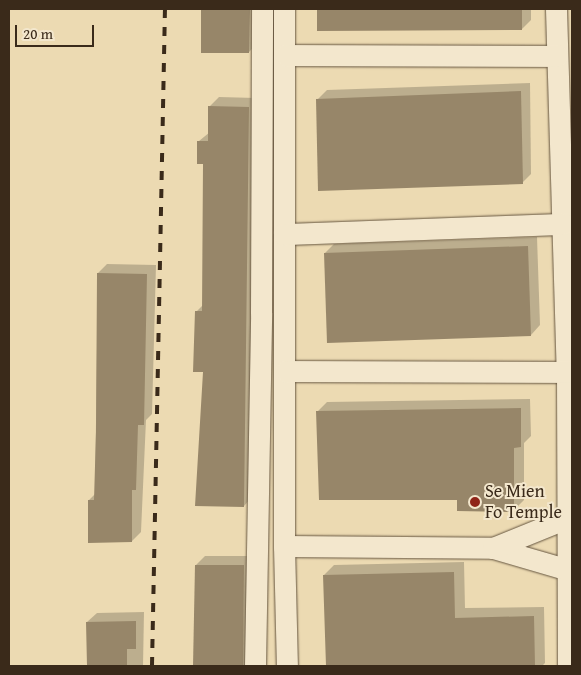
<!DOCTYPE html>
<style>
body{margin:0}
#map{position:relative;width:581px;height:675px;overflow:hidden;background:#ecdab2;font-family:"Gentium Book Plus",serif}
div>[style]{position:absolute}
.shadow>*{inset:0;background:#0003}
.building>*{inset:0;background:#978669}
.roads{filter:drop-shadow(0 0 1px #665640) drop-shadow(0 0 1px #665640)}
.street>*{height:21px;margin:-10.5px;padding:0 10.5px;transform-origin:10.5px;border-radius:10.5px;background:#f3e7cd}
.rail>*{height:4px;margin-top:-2px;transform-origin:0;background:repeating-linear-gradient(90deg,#3a2a1a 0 9px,transparent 0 18px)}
.dots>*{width:14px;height:14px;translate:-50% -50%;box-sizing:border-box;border:2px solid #f3e7cd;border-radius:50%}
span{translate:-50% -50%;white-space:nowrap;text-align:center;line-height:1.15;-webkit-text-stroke:4px #f3e7cd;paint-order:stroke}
.poi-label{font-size:18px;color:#3a2a1a}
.left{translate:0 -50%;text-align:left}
.frame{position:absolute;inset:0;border:10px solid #3a2a1a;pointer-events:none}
.scale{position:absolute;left:15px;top:25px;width:79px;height:22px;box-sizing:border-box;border:2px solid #3a2a1a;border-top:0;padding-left:6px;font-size:15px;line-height:18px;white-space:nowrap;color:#3a2a1a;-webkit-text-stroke:4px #f3e7cd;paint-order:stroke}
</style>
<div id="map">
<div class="shadow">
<div style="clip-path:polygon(203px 9px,264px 9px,262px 38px,249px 52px,203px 52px)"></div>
<div style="clip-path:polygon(319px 9px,531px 9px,531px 20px,522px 29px,319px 30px)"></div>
<div style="clip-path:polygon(530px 83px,531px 174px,522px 183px,318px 99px,327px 90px)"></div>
<div style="clip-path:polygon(219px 97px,258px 98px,253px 496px,244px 506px,204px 371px,196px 312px,204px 304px,205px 163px,199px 141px,210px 132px,210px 106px)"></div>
<div style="clip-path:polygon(537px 237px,540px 325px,531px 335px,325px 253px,334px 244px)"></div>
<div style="clip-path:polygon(107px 264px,156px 265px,152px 414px,146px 420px,141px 532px,132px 541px,89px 500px,95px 494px,98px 273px)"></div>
<div style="clip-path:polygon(530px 399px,531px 436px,524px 443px,524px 500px,514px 510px,458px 498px,317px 412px,327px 402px)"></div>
<div style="clip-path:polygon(205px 556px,253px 556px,252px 666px,199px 666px,196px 565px)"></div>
<div style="clip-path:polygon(464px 562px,465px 608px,544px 607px,545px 663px,542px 666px,327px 666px,324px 575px,334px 565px)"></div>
<div style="clip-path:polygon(144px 612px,143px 666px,88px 666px,87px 622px,97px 613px)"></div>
</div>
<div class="building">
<div style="clip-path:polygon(201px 9px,250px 9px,249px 53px,201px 53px)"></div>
<div style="clip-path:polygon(317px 9px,522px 9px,522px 30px,317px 31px)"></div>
<div style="clip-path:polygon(521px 91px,523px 184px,318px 191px,316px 99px)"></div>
<div style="clip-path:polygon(208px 106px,249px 107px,244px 507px,195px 506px,203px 372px,193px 372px,195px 311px,202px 311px,203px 164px,197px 164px,197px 141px,208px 141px)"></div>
<div style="clip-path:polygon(528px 246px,531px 336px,327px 343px,324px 253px)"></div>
<div style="clip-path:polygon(97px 273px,147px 274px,144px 425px,138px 425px,136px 490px,132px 490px,132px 542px,88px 543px,88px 500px,94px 500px,96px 432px)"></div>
<div style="clip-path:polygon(521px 408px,521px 447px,514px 448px,514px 512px,457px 511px,457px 500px,319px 500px,316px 411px)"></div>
<div style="clip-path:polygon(195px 565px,244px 565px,243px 666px,193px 666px)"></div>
<div style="clip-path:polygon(454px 572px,455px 618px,534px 616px,535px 666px,326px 666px,323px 575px)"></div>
<div style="clip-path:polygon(136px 621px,136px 649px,127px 649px,127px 666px,87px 666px,86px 622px)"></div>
</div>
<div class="roads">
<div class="street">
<div style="left:284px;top:9px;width:537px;rotate:90deg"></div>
<div style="left:284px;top:546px;width:120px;rotate:88.6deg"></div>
<div style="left:556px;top:9px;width:363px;rotate:88.3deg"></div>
<div style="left:567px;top:372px;width:294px;rotate:89.8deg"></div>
<div style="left:286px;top:55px;width:271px;rotate:0.2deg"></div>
<div style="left:284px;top:234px;width:279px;rotate:-2.1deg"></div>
<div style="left:286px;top:371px;width:286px;rotate:0.2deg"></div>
<div style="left:284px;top:546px;width:209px;rotate:0.5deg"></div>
<div style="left:493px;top:548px;width:82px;rotate:16.2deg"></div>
<div style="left:493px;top:548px;width:85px;rotate:-22.1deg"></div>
<div style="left:255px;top:666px;width:353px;rotate:-89deg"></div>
<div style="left:261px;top:313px;width:304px;rotate:-89.8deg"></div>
</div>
</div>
<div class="rail">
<div style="left:152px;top:666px;width:657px;rotate:-88.87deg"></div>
</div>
<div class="dots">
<div style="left:475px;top:502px;background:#8f2418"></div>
</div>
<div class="poi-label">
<span class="left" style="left:485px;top:502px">Se Mien<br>Fo Temple</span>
</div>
<div class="frame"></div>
<div class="scale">20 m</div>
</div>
